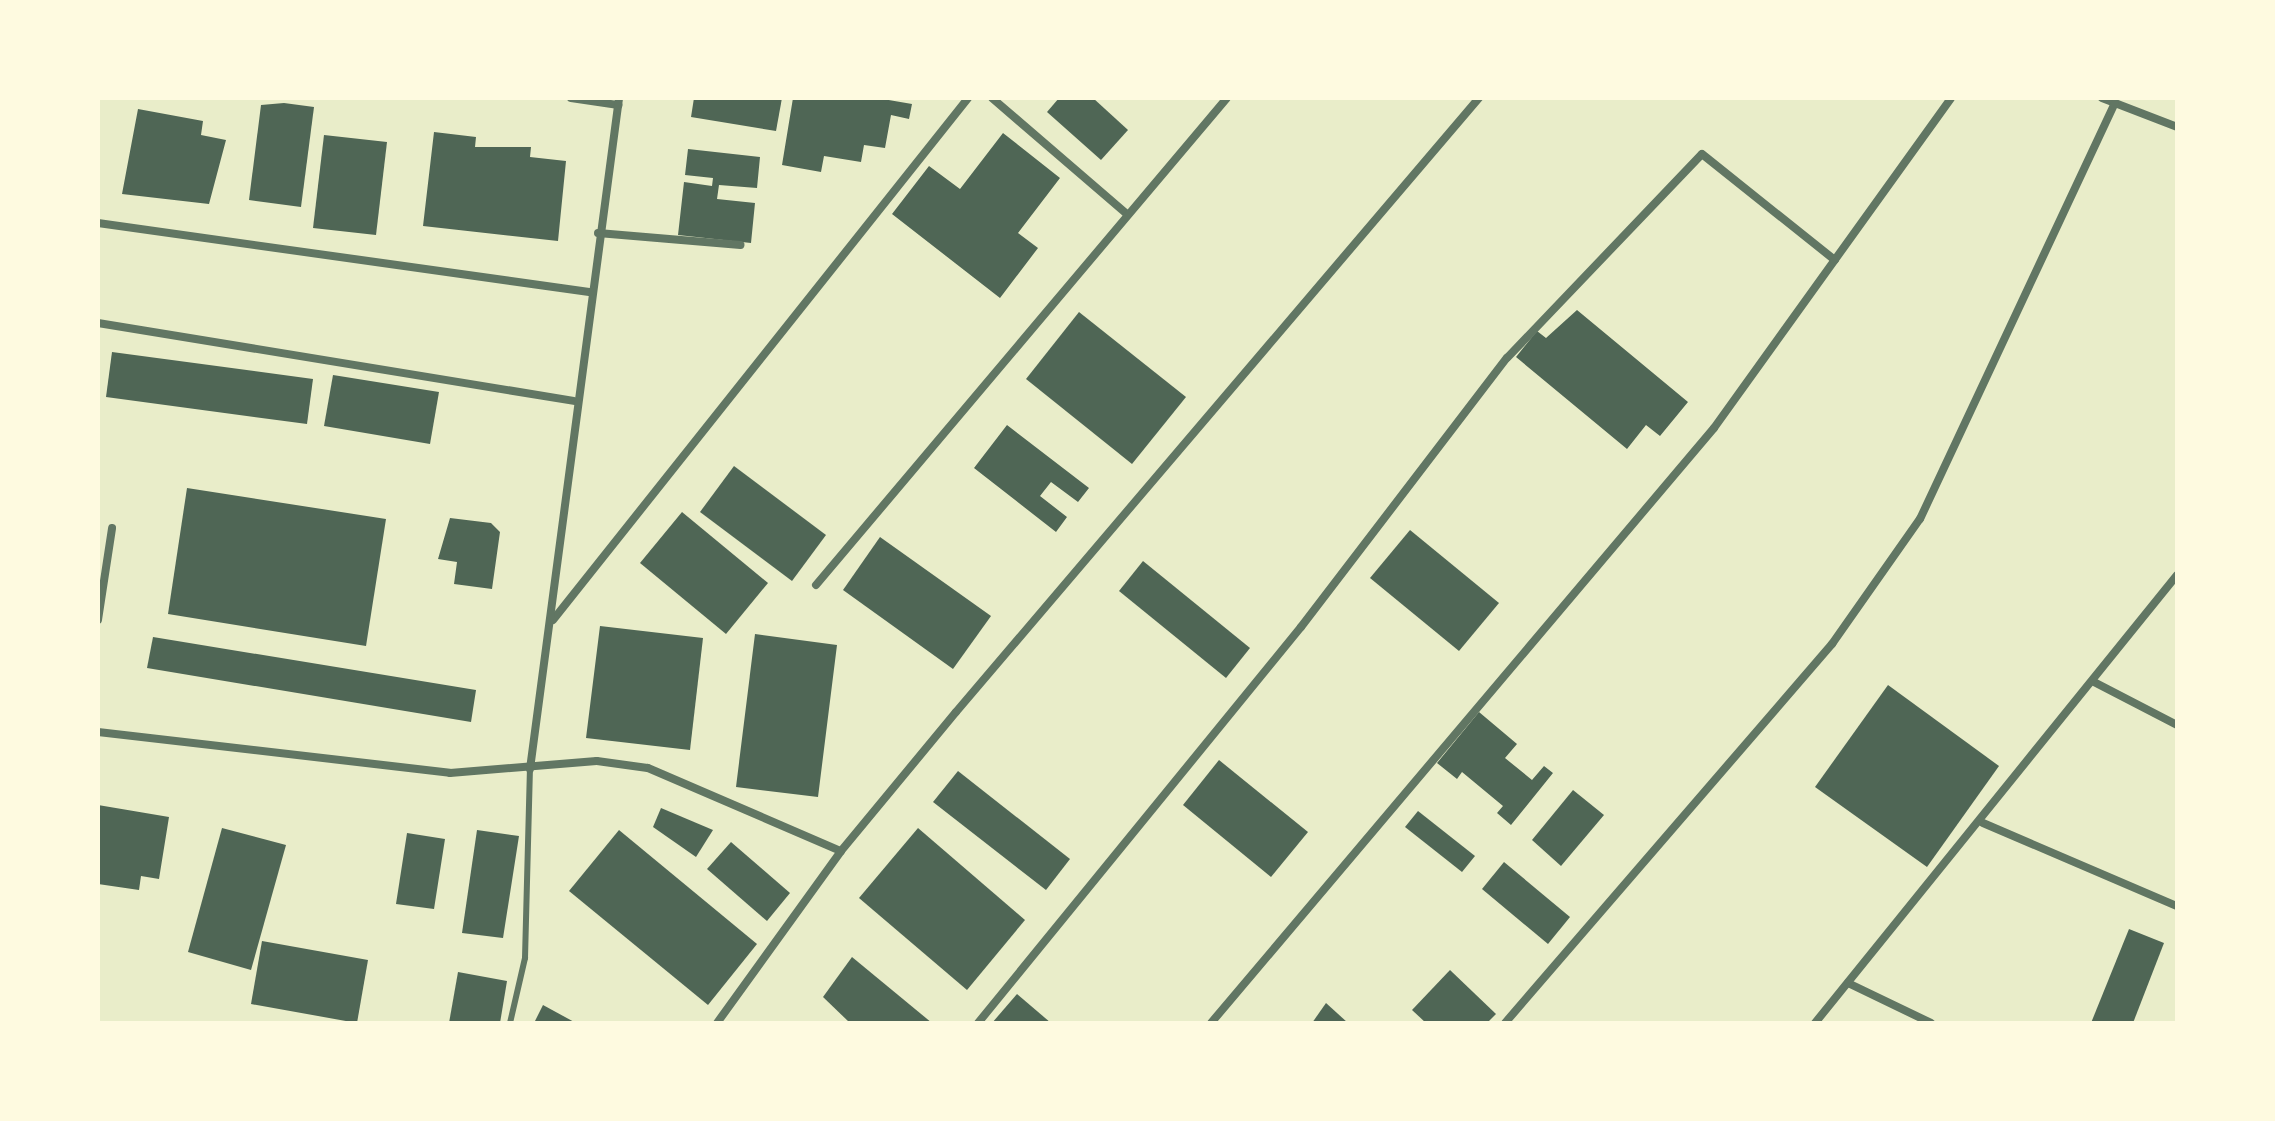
<!DOCTYPE html>
<style>
body{margin:0}
#map{position:relative;width:2275px;height:1121px;overflow:hidden;background:#e9edc9;font-family:"Fira Sans",sans-serif}
div>[style]{position:absolute}
.building>*{inset:0;background:#4f6655}
.service>*{height:6px;margin:-3px;padding:0 3px;transform-origin:3px;border-radius:3px;background:#617663}
.minor>*{height:8px;margin:-4px;padding:0 4px;transform-origin:4px;border-radius:4px;background:#617663}
span{translate:-50% -50%;white-space:nowrap;text-align:center;line-height:1.15;-webkit-text-stroke:7px #fefae0;paint-order:stroke}
.frame{position:absolute;inset:0;border:100px solid #fefae0;pointer-events:none}
</style>
<div id="map">
<div class="building">
<div style="clip-path:polygon(694px 98px,782px 98px,776px 131px,691px 117px)"></div>
<div style="clip-path:polygon(793px 98px,877px 98px,912px 104px,909px 119px,891px 115px,885px 148px,864px 145px,861px 162px,824px 156px,821px 172px,782px 165px)"></div>
<div style="clip-path:polygon(1059px 98px,1093px 98px,1128px 130px,1101px 160px,1047px 112px)"></div>
<div style="clip-path:polygon(284px 103px,314px 107px,301px 207px,249px 200px,261px 105px)"></div>
<div style="clip-path:polygon(138px 109px,203px 121px,201px 135px,226px 140px,209px 204px,122px 194px)"></div>
<div style="clip-path:polygon(434px 132px,476px 137px,475px 147px,531px 147px,530px 157px,566px 161px,558px 241px,423px 226px)"></div>
<div style="clip-path:polygon(1003px 133px,1060px 178px,1018px 233px,1038px 248px,1000px 298px,892px 214px,929px 166px,960px 189px)"></div>
<div style="clip-path:polygon(324px 135px,387px 142px,376px 235px,313px 228px)"></div>
<div style="clip-path:polygon(688px 149px,760px 157px,757px 188px,719px 185px,717px 199px,755px 203px,751px 243px,678px 235px,684px 182px,712px 186px,713px 178px,685px 175px)"></div>
<div style="clip-path:polygon(1577px 310px,1688px 402px,1660px 436px,1646px 425px,1627px 449px,1516px 357px,1537px 331px,1546px 338px)"></div>
<div style="clip-path:polygon(1079px 312px,1186px 397px,1132px 464px,1026px 379px)"></div>
<div style="clip-path:polygon(112px 352px,313px 379px,307px 424px,106px 397px)"></div>
<div style="clip-path:polygon(333px 375px,439px 392px,430px 444px,324px 426px)"></div>
<div style="clip-path:polygon(1007px 425px,1089px 488px,1078px 502px,1051px 482px,1040px 496px,1067px 517px,1056px 532px,974px 468px)"></div>
<div style="clip-path:polygon(734px 466px,826px 535px,792px 581px,700px 512px)"></div>
<div style="clip-path:polygon(187px 488px,386px 519px,366px 646px,168px 614px)"></div>
<div style="clip-path:polygon(682px 512px,768px 583px,726px 634px,640px 563px)"></div>
<div style="clip-path:polygon(450px 518px,491px 523px,500px 532px,492px 589px,454px 584px,457px 562px,438px 559px)"></div>
<div style="clip-path:polygon(1410px 530px,1499px 603px,1459px 651px,1370px 578px)"></div>
<div style="clip-path:polygon(880px 537px,991px 616px,953px 669px,843px 590px)"></div>
<div style="clip-path:polygon(1143px 561px,1250px 648px,1226px 678px,1119px 591px)"></div>
<div style="clip-path:polygon(600px 626px,703px 638px,690px 750px,586px 738px)"></div>
<div style="clip-path:polygon(755px 634px,837px 645px,818px 797px,736px 787px)"></div>
<div style="clip-path:polygon(153px 637px,476px 690px,471px 722px,147px 668px)"></div>
<div style="clip-path:polygon(1888px 685px,1999px 766px,1927px 867px,1815px 787px)"></div>
<div style="clip-path:polygon(1479px 712px,1517px 744px,1505px 758px,1532px 780px,1544px 766px,1553px 773px,1511px 825px,1497px 813px,1503px 806px,1462px 772px,1457px 779px,1437px 763px)"></div>
<div style="clip-path:polygon(1219px 760px,1308px 832px,1271px 877px,1183px 805px)"></div>
<div style="clip-path:polygon(958px 771px,1070px 859px,1046px 890px,933px 802px)"></div>
<div style="clip-path:polygon(1573px 790px,1604px 815px,1561px 866px,1532px 840px)"></div>
<div style="clip-path:polygon(98px 805px,169px 817px,159px 879px,141px 876px,139px 890px,98px 884px)"></div>
<div style="clip-path:polygon(661px 808px,713px 830px,696px 857px,653px 827px)"></div>
<div style="clip-path:polygon(1418px 811px,1475px 856px,1462px 872px,1405px 827px)"></div>
<div style="clip-path:polygon(222px 828px,286px 845px,251px 970px,188px 952px)"></div>
<div style="clip-path:polygon(918px 828px,1025px 920px,967px 990px,859px 898px)"></div>
<div style="clip-path:polygon(477px 830px,519px 836px,503px 938px,462px 933px)"></div>
<div style="clip-path:polygon(619px 830px,757px 944px,708px 1005px,569px 891px)"></div>
<div style="clip-path:polygon(407px 833px,445px 839px,434px 909px,396px 904px)"></div>
<div style="clip-path:polygon(731px 842px,790px 893px,767px 921px,707px 869px)"></div>
<div style="clip-path:polygon(1504px 862px,1570px 917px,1548px 944px,1482px 889px)"></div>
<div style="clip-path:polygon(2129px 929px,2164px 943px,2133px 1023px,2091px 1023px)"></div>
<div style="clip-path:polygon(262px 941px,368px 960px,357px 1023px,251px 1004px)"></div>
<div style="clip-path:polygon(852px 957px,932px 1023px,850px 1023px,823px 997px)"></div>
<div style="clip-path:polygon(1450px 970px,1496px 1014px,1487px 1023px,1426px 1023px,1412px 1010px)"></div>
<div style="clip-path:polygon(458px 972px,507px 981px,500px 1023px,449px 1023px)"></div>
<div style="clip-path:polygon(1017px 994px,1051px 1023px,992px 1023px)"></div>
<div style="clip-path:polygon(1326px 1003px,1348px 1023px,1312px 1023px)"></div>
<div style="clip-path:polygon(543px 1005px,576px 1023px,534px 1023px)"></div>
</div>
<div class="service">
<div style="left:510px;top:1023px;width:67px;rotate:-77deg"></div>
<div style="left:525px;top:958px;width:189px;rotate:-88.5deg"></div>
</div>
<div class="minor">
<div style="left:571px;top:98px;width:48px;rotate:8.5deg"></div>
<div style="left:992px;top:98px;width:179px;rotate:40.7deg"></div>
<div style="left:2102px;top:98px;width:80px;rotate:21.1deg"></div>
<div style="left:98px;top:223px;width:496px;rotate:8deg"></div>
<div style="left:598px;top:233px;width:143px;rotate:4.8deg"></div>
<div style="left:98px;top:323px;width:482px;rotate:9.3deg"></div>
<div style="left:816px;top:585px;width:637px;rotate:-49.84deg"></div>
<div style="left:98px;top:620px;width:93px;rotate:-81.3deg"></div>
<div style="left:553px;top:620px;width:667px;rotate:-51.51deg"></div>
<div style="left:2094px;top:682px;width:93px;rotate:27.4deg"></div>
<div style="left:98px;top:732px;width:354px;rotate:6.6deg"></div>
<div style="left:450px;top:773px;width:147px;rotate:-4.7deg"></div>
<div style="left:597px;top:761px;width:51px;rotate:7.8deg"></div>
<div style="left:648px;top:768px;width:210px;rotate:23.3deg"></div>
<div style="left:530px;top:769px;width:677px;rotate:-82.44deg"></div>
<div style="left:1983px;top:823px;width:211px;rotate:23.2deg"></div>
<div style="left:1848px;top:983px;width:92px;rotate:25.7deg"></div>
<div style="left:717px;top:1023px;width:212px;rotate:-54.2deg"></div>
<div style="left:841px;top:851px;width:180px;rotate:-50.4deg"></div>
<div style="left:956px;top:712px;width:807px;rotate:-49.58deg"></div>
<div style="left:978px;top:1023px;width:511px;rotate:-50.8deg"></div>
<div style="left:1301px;top:627px;width:339px;rotate:-52.6deg"></div>
<div style="left:1507px;top:358px;width:282px;rotate:-46.3deg"></div>
<div style="left:1702px;top:154px;width:170px;rotate:38.6deg"></div>
<div style="left:1211px;top:1023px;width:779px;rotate:-49.79deg"></div>
<div style="left:1714px;top:428px;width:406px;rotate:-54.3deg"></div>
<div style="left:1505px;top:1023px;width:501px;rotate:-49.21deg"></div>
<div style="left:1832px;top:644px;width:153px;rotate:-54.9deg"></div>
<div style="left:1920px;top:519px;width:459px;rotate:-64.9deg"></div>
<div style="left:1815px;top:1023px;width:576px;rotate:-51.06deg"></div>
</div>
<div class="frame"></div>
</div>
